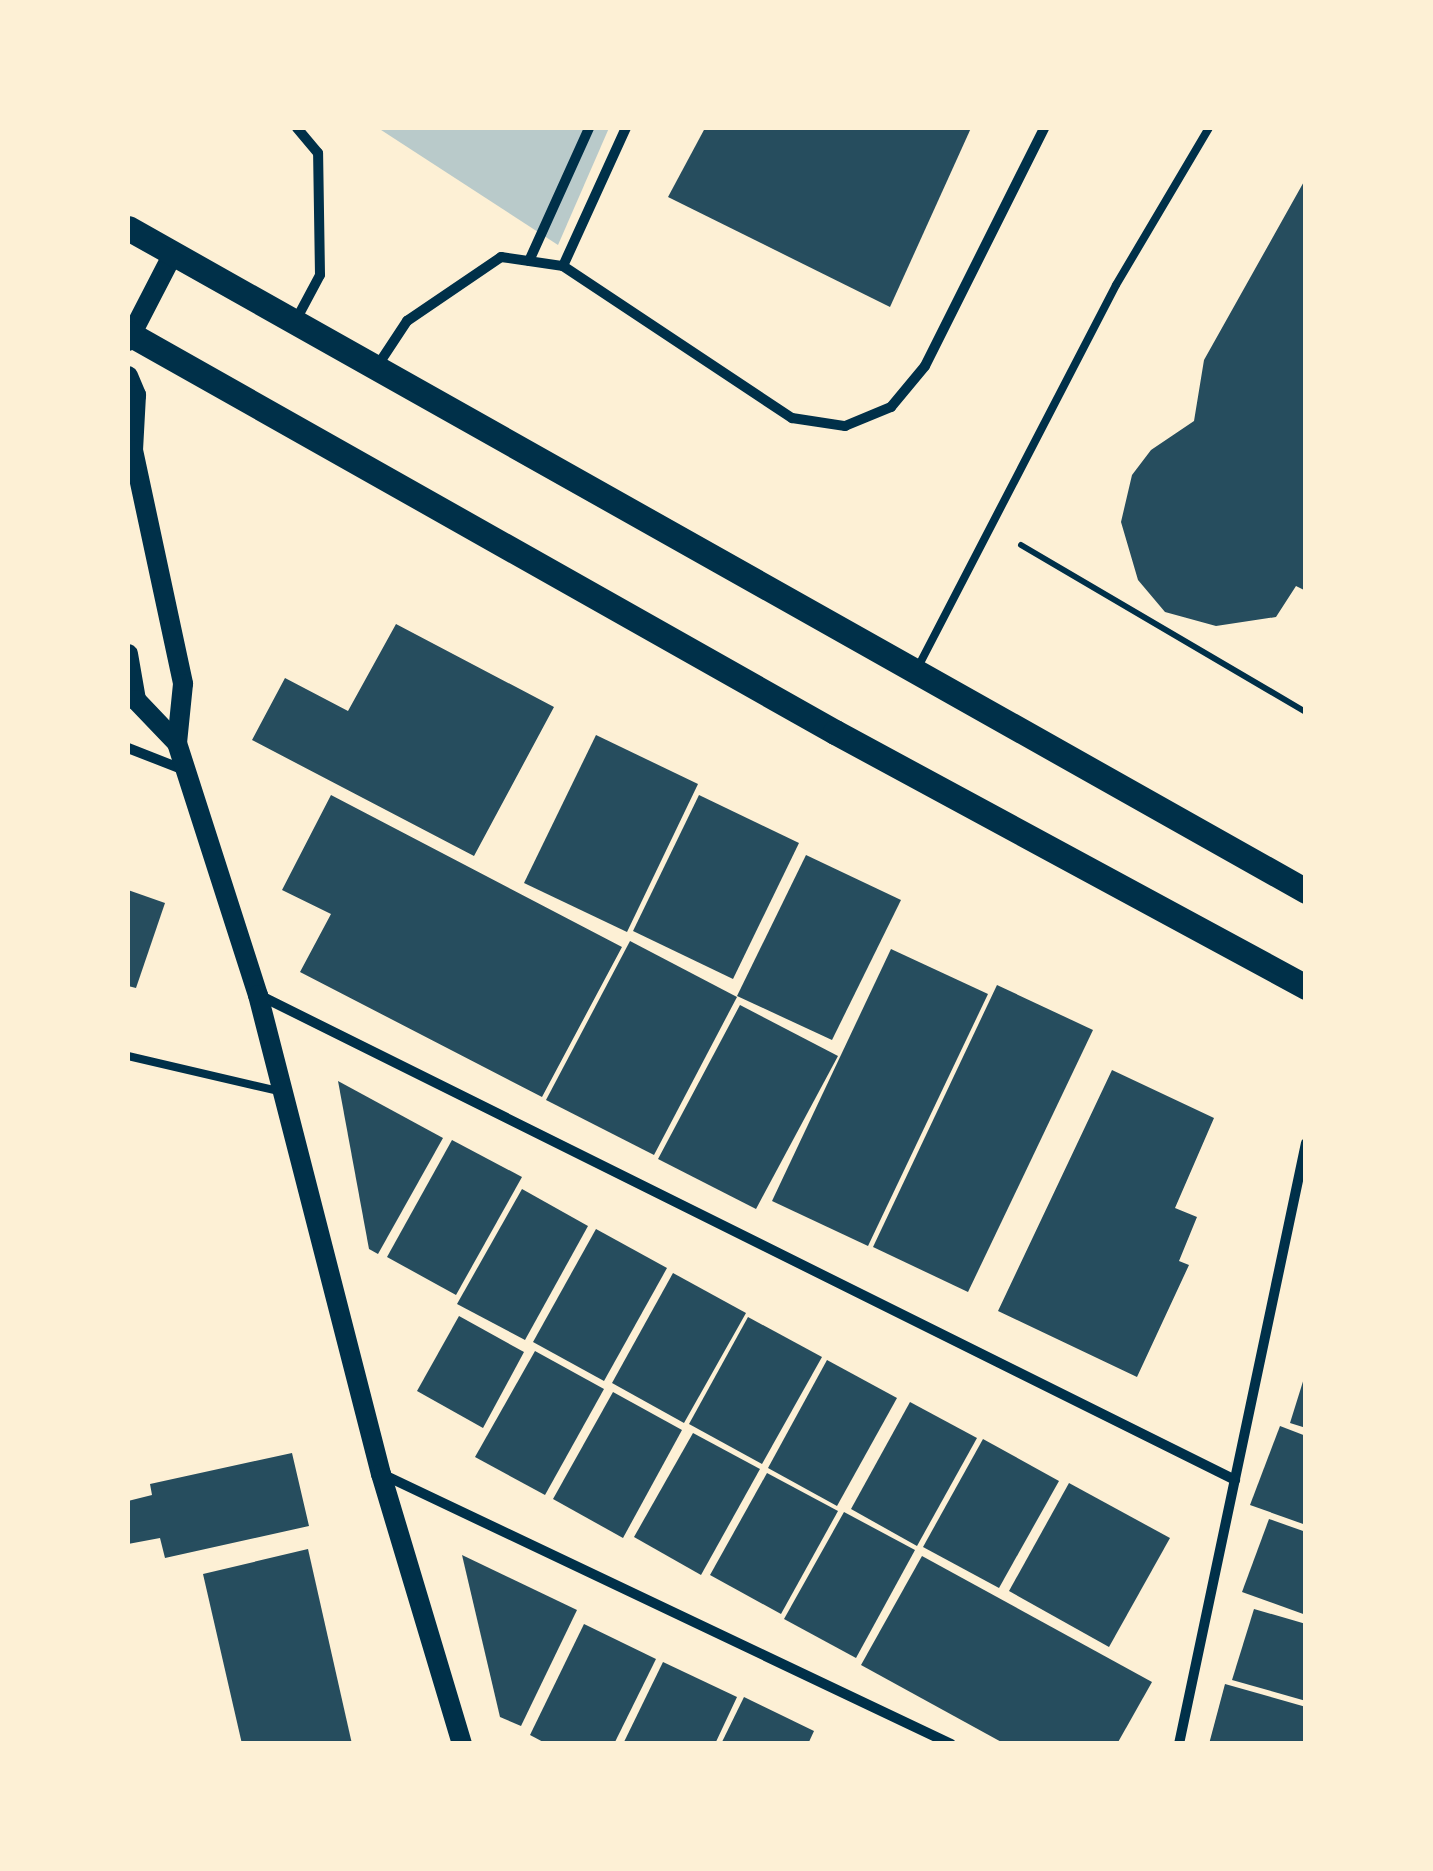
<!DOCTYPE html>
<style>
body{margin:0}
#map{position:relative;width:1433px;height:1871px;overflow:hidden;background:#fdf0d5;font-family:Commissioner,sans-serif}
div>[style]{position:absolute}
.green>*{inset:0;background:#b9caca}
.building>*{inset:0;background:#264d5e}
.path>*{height:6px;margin:-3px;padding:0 3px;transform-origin:3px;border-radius:3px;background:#003049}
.service>*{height:8px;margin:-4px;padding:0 4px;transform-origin:4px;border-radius:4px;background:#003049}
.minor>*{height:10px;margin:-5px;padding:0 5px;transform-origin:5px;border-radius:5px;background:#003049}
.secondary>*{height:20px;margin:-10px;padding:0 10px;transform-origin:10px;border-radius:10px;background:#003049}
.primary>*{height:25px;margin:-12.5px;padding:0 12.5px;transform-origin:12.5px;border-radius:12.5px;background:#003049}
span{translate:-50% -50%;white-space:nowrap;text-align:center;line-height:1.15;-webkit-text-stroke:8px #fdf0d5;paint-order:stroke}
.frame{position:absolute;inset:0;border:130px solid #fdf0d5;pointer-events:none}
</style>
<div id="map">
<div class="green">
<div style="clip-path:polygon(378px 128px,609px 128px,558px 245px)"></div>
</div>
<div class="building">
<div style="clip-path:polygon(705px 128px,971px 128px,890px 307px,668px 197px)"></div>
<div style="clip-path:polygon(1306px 178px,1306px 591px,1296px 586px,1276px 617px,1216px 626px,1165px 612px,1138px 580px,1121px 522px,1132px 475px,1151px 450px,1194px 421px,1204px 360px)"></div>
<div style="clip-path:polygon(396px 624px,554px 707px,474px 856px,252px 740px,285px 678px,348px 711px)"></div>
<div style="clip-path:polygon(596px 735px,698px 784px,627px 932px,524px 883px)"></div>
<div style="clip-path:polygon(331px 795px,622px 947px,542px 1097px,300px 972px,331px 914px,282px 890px)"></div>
<div style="clip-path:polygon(699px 795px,799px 843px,733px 979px,633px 931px)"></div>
<div style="clip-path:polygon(806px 855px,901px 900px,832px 1040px,737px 996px)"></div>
<div style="clip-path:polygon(128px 890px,165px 903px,136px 988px,128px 986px)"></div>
<div style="clip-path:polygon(630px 941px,737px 997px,654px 1155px,546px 1100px)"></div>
<div style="clip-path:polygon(891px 949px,988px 994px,868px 1246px,772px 1201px)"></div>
<div style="clip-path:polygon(997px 985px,1093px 1030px,968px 1292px,873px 1247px)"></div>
<div style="clip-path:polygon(740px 1005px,838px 1056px,756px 1209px,658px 1159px)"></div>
<div style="clip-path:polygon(1112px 1070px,1214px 1118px,1175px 1208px,1197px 1217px,1179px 1261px,1189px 1265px,1137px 1377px,998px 1311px)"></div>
<div style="clip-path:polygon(338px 1081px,443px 1138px,378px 1254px,369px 1249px)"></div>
<div style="clip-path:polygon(452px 1140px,522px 1177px,456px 1295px,387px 1257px)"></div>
<div style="clip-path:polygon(522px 1189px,588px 1226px,525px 1340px,457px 1304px)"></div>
<div style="clip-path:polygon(596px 1229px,667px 1268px,604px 1381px,533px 1342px)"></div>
<div style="clip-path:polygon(673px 1273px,746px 1313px,684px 1423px,612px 1383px)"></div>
<div style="clip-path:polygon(459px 1316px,524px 1352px,483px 1428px,417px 1391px)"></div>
<div style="clip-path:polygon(748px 1317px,822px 1357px,762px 1464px,689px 1424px)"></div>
<div style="clip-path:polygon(535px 1351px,604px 1389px,545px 1495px,475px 1457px)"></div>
<div style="clip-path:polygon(827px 1360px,897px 1398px,837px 1506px,768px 1468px)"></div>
<div style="clip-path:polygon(1305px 1375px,1306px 1376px,1306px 1428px,1290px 1423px)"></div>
<div style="clip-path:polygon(613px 1392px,682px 1430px,623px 1538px,553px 1499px)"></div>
<div style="clip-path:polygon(910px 1402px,977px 1438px,917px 1546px,851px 1509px)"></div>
<div style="clip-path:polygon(1280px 1426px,1306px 1436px,1306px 1525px,1250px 1505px)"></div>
<div style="clip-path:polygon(693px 1433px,760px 1469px,701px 1575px,634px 1537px)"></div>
<div style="clip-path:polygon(983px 1439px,1059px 1481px,999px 1588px,923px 1547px)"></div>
<div style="clip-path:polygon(292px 1453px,309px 1526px,165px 1558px,160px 1538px,128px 1544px,128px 1501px,152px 1495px,150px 1484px)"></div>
<div style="clip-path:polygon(767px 1473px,838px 1511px,781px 1614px,710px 1575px)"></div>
<div style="clip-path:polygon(1069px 1483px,1170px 1538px,1109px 1647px,1009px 1591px)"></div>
<div style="clip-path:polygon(844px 1512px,915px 1550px,856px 1658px,784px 1619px)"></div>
<div style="clip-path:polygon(1269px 1519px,1306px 1532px,1306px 1615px,1242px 1592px)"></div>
<div style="clip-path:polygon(308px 1549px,352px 1744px,242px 1744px,203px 1574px)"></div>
<div style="clip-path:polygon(462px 1555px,577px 1610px,521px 1726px,500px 1717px)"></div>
<div style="clip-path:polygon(922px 1556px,1152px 1682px,1117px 1744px,1005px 1744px,861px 1665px)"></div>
<div style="clip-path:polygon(1254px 1609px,1306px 1624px,1306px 1701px,1232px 1680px)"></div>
<div style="clip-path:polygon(584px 1624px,656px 1659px,614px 1744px,547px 1744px,530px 1735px)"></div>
<div style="clip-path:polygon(663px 1662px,737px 1697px,715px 1744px,623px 1744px)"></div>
<div style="clip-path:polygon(1225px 1684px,1306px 1707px,1306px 1744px,1209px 1744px)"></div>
<div style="clip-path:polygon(744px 1697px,814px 1731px,808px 1744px,721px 1744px)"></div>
</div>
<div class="path">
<div style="left:1021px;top:545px;width:330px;rotate:30.4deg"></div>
</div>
<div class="service">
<div style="left:918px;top:667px;width:430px;rotate:-62.6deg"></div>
<div style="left:1116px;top:285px;width:182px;rotate:-59.4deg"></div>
<div style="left:128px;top:1056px;width:155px;rotate:13.1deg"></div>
</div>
<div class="minor">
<div style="left:529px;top:261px;width:146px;rotate:-65.7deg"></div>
<div style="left:563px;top:266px;width:152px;rotate:-65.5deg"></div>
<div style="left:296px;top:320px;width:51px;rotate:-61.9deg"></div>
<div style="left:320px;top:275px;width:122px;rotate:-90.9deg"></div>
<div style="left:318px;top:153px;width:33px;rotate:-130deg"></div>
<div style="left:378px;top:365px;width:53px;rotate:-56.6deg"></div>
<div style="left:407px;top:321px;width:114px;rotate:-34.2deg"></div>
<div style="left:501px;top:257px;width:63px;rotate:8.3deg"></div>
<div style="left:563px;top:266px;width:275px;rotate:33.6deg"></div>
<div style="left:792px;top:418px;width:54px;rotate:8.6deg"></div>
<div style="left:845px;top:426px;width:50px;rotate:-22.4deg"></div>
<div style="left:891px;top:407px;width:53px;rotate:-50.3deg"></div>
<div style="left:925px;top:366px;width:266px;rotate:-63.4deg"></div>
<div style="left:128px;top:748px;width:60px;rotate:21.4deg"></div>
<div style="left:259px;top:995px;width:1090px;rotate:26.42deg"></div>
<div style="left:382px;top:1474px;width:630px;rotate:25.39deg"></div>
<div style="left:1179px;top:1744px;width:614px;rotate:-78.07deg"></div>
</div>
<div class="secondary">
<div style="left:128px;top:341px;width:100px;rotate:-62.7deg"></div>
<div style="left:128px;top:376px;width:21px;rotate:67deg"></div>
<div style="left:136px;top:395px;width:55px;rotate:93.1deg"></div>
<div style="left:133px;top:450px;width:239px;rotate:77.9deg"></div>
<div style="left:183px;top:684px;width:59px;rotate:95.8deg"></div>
<div style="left:177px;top:743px;width:265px;rotate:72.2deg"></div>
<div style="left:258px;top:995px;width:495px;rotate:75.6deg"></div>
<div style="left:381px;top:1474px;width:282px;rotate:73.3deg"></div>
<div style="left:128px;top:654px;width:47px;rotate:80.1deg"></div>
<div style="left:136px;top:700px;width:59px;rotate:46.4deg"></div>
</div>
<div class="primary">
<div style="left:128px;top:228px;width:1352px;rotate:29.37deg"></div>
<div style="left:128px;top:333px;width:812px;rotate:29.44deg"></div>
<div style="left:835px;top:732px;width:536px;rotate:28.43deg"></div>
</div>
<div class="frame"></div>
</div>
